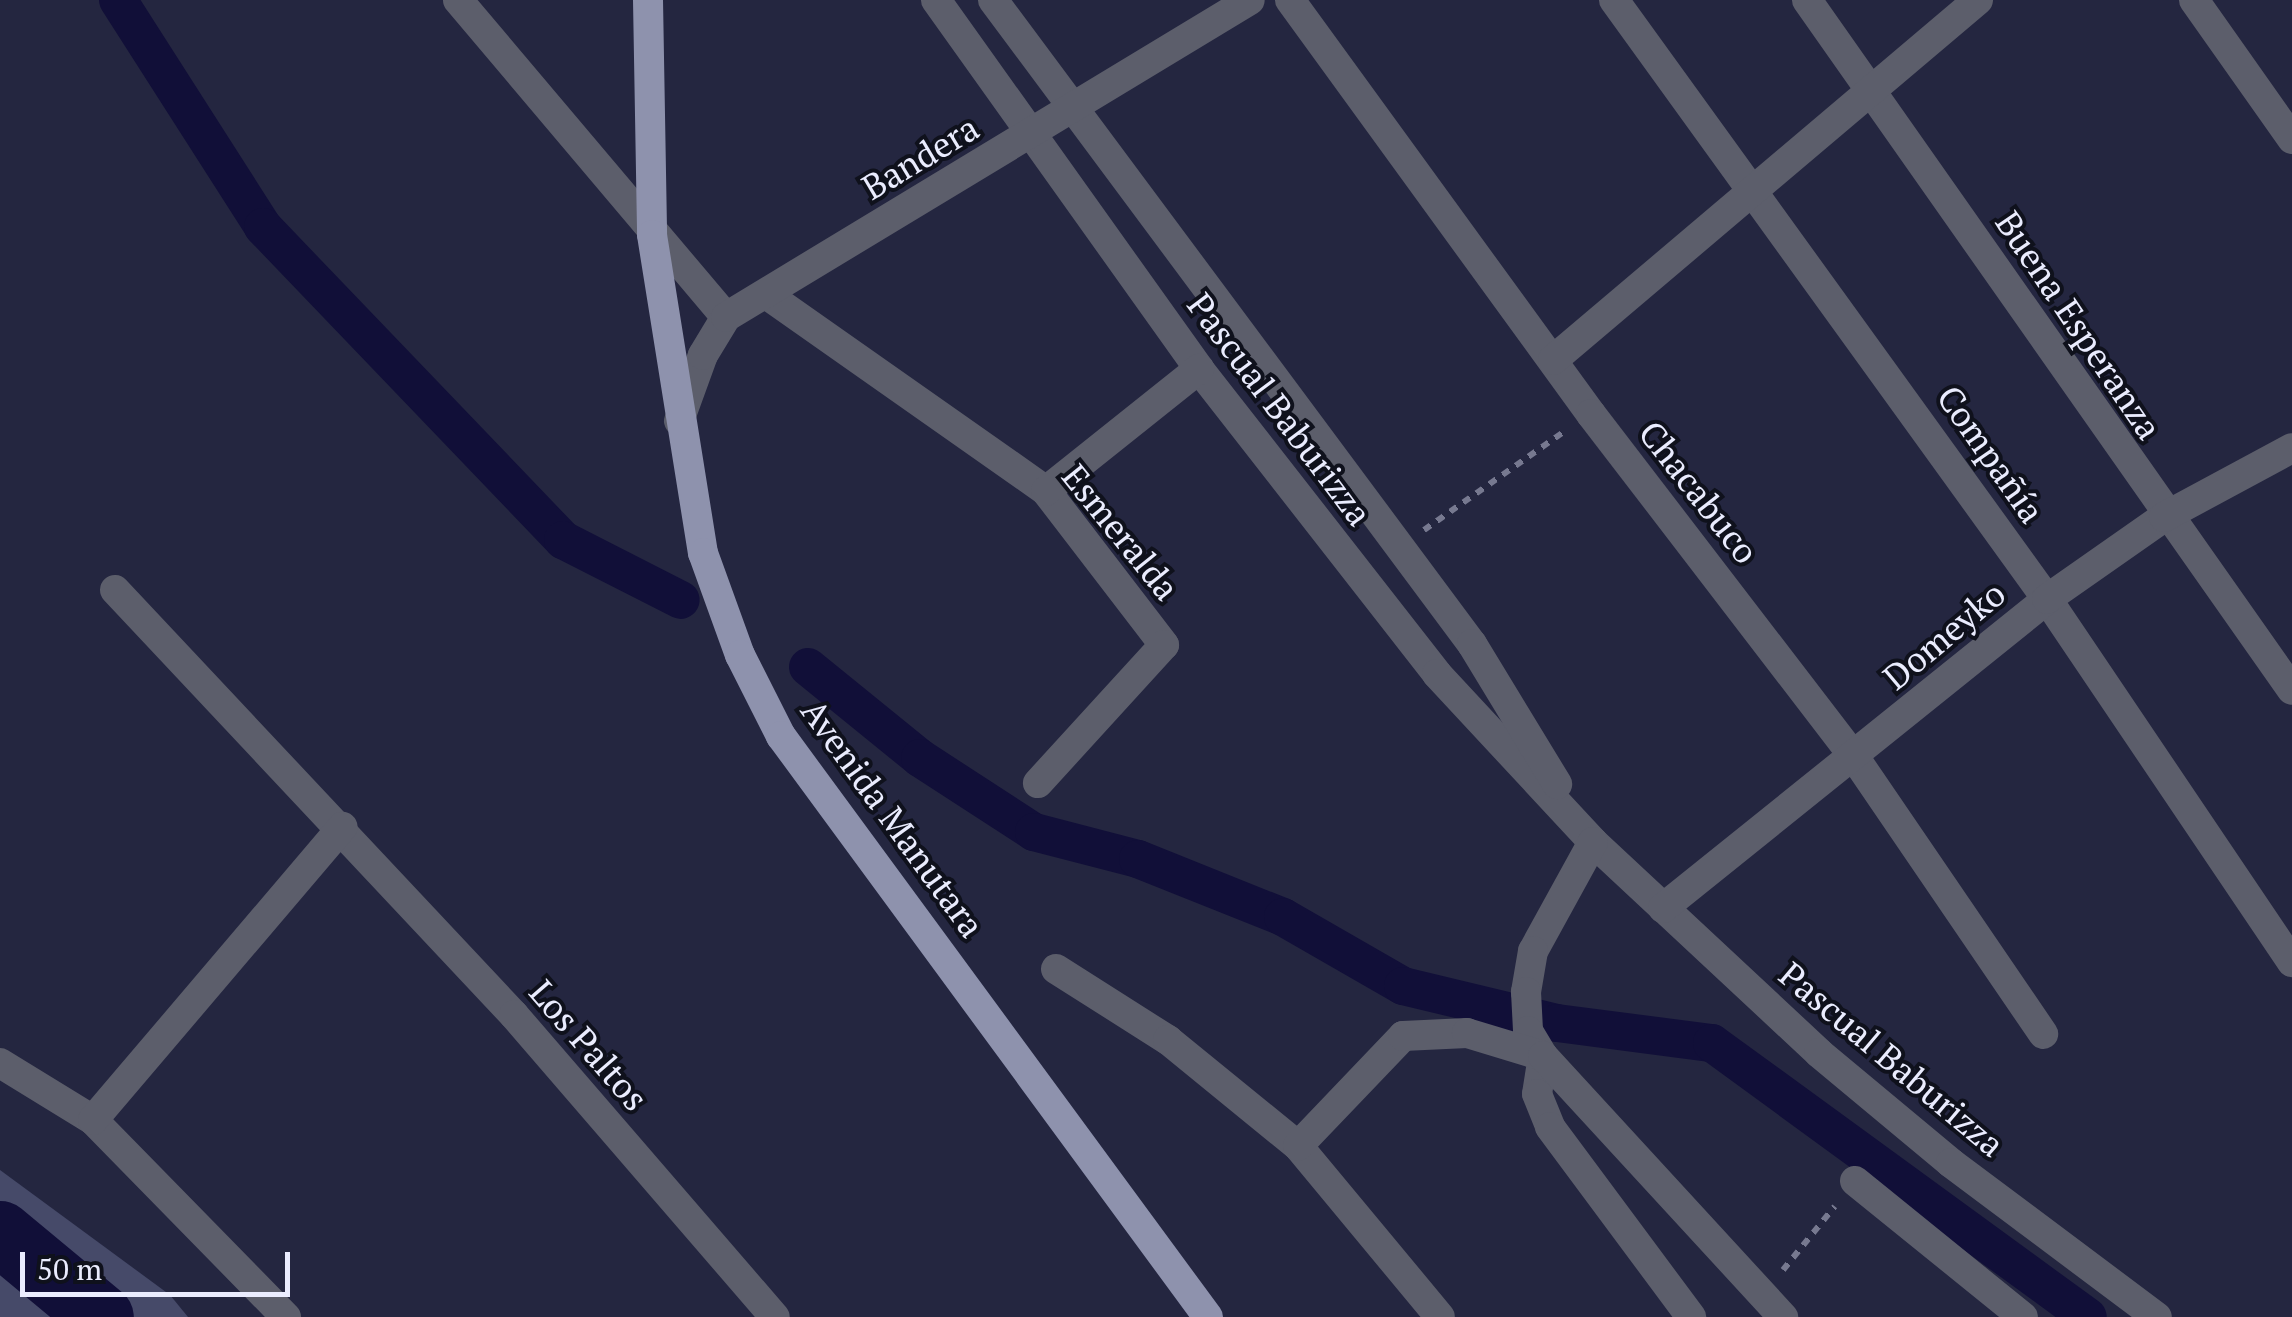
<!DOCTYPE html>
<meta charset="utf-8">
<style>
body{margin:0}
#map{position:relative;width:2292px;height:1317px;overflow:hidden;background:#242640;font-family:"PT Serif",serif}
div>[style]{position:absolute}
.green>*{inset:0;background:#464a69}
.canal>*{height:38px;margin:-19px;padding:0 19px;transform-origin:19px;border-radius:19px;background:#110f38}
.river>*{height:65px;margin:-32.5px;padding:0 32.5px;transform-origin:32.5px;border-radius:32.5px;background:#110f38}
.path>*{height:6px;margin-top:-3px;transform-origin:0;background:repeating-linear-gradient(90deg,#777990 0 8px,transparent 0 16px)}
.minor>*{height:30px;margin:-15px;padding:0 15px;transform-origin:15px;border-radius:15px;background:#5c5e6b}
.major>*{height:30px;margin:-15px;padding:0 15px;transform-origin:15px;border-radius:15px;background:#8e92ad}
span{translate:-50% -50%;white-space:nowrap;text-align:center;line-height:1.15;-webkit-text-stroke:8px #0f111c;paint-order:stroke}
.street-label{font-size:35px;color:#eaecfe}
.scale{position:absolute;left:20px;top:1252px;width:270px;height:45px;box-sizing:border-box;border:5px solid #eaecfe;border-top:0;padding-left:12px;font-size:30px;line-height:35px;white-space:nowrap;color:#eaecfe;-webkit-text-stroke:8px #0f111c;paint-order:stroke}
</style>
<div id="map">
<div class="green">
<div style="clip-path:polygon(0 1170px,170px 1295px,188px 1317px,0 1317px)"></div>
</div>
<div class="canal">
<div style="left:118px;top:0;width:269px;rotate:57.4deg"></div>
<div style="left:263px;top:227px;width:434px;rotate:46.2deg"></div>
<div style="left:563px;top:540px;width:132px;rotate:27deg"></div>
<div style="left:808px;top:667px;width:144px;rotate:39.1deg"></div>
<div style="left:920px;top:758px;width:136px;rotate:33deg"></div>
<div style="left:1034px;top:832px;width:107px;rotate:14.6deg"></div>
<div style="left:1138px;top:859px;width:156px;rotate:21.8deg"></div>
<div style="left:1283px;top:917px;width:138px;rotate:29.9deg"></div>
<div style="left:1403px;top:986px;width:158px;rotate:13.5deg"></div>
<div style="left:1557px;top:1023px;width:156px;rotate:7.4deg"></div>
<div style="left:1712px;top:1043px;width:465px;rotate:36.1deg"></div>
</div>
<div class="river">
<div style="left:0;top:1233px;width:131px;rotate:39.7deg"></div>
</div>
<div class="path">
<div style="left:1424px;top:530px;width:172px;rotate:-35.1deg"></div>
<div style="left:1783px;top:1270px;width:82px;rotate:-50.9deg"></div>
</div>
<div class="minor">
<div style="left:458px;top:0;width:415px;rotate:49.8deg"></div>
<div style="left:936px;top:0;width:453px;rotate:54.5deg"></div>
<div style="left:1199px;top:369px;width:387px;rotate:52deg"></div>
<div style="left:1437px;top:674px;width:229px;rotate:47.1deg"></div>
<div style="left:1593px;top:842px;width:309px;rotate:43deg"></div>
<div style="left:1819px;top:1053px;width:172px;rotate:39.8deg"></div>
<div style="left:1951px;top:1163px;width:257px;rotate:36.8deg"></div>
<div style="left:993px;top:0;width:803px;rotate:53.36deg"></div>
<div style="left:1472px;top:644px;width:164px;rotate:58.7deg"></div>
<div style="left:1290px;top:0;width:512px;rotate:53.98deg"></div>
<div style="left:1591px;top:414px;width:434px;rotate:52.5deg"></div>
<div style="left:1855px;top:758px;width:334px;rotate:55.7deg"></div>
<div style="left:1614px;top:0;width:739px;rotate:54.14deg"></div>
<div style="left:2047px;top:599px;width:438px;rotate:56deg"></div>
<div style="left:1807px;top:0;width:843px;rotate:54.9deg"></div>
<div style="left:2194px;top:0;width:170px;rotate:54.8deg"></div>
<div style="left:766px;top:294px;width:342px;rotate:35.1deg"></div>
<div style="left:1046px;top:491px;width:194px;rotate:52.5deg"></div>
<div style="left:1164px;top:645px;width:187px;rotate:132.4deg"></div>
<div style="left:1553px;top:360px;width:557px;rotate:-40.27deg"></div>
<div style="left:679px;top:421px;width:70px;rotate:-70deg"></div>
<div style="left:703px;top:355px;width:44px;rotate:-58.8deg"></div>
<div style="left:726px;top:317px;width:612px;rotate:-31.17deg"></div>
<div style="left:1046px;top:491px;width:196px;rotate:-38.6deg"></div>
<div style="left:115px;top:590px;width:583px;rotate:46.81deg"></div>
<div style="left:514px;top:1015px;width:399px;rotate:49.2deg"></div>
<div style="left:1593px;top:842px;width:124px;rotate:118.8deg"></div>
<div style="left:1533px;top:951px;width:42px;rotate:99.7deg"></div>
<div style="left:1526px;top:992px;width:39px;rotate:87deg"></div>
<div style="left:1528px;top:1031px;width:29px;rotate:59deg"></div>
<div style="left:1543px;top:1056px;width:38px;rotate:99deg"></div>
<div style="left:1537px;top:1094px;width:35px;rotate:68deg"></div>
<div style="left:1550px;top:1127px;width:237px;rotate:53.4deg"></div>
<div style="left:1663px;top:908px;width:493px;rotate:-38.8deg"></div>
<div style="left:2047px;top:599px;width:143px;rotate:-35deg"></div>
<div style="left:2164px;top:517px;width:145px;rotate:-28.3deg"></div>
<div style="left:1056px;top:969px;width:133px;rotate:32.4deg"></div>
<div style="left:1168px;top:1040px;width:168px;rotate:39.2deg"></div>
<div style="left:1298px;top:1146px;width:222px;rotate:50.3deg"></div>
<div style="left:0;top:1063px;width:109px;rotate:31.5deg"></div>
<div style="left:93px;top:1120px;width:276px;rotate:45.6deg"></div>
<div style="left:93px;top:1120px;width:385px;rotate:-49.6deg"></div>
<div style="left:1298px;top:1146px;width:152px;rotate:-46.3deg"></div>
<div style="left:1403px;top:1036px;width:64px;rotate:-2.7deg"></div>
<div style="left:1467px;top:1033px;width:79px;rotate:16.8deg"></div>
<div style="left:1543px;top:1056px;width:355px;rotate:47.4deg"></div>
<div style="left:1855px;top:1181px;width:216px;rotate:39deg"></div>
</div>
<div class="major">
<div style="left:648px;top:0;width:235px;rotate:89deg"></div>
<div style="left:652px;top:235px;width:322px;rotate:80.9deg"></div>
<div style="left:703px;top:553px;width:109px;rotate:70.1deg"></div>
<div style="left:740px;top:655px;width:91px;rotate:63.2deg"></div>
<div style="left:781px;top:736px;width:721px;rotate:53.69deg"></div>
</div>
<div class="street-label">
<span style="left:920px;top:157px;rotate:-31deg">Bandera</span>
<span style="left:2079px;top:325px;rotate:56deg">Buena Esperanza</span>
<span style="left:1280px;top:409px;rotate:53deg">Pascual Baburizza</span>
<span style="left:1991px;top:454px;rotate:55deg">Compañía</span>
<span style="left:1699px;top:492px;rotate:52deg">Chacabuco</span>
<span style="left:1121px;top:532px;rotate:51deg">Esmeralda</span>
<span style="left:1944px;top:635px;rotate:-40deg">Domeyko</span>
<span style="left:893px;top:818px;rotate:54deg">Avenida Manutara</span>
<span style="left:589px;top:1045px;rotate:49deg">Los Paltos</span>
<span style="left:1892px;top:1059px;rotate:40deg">Pascual Baburizza</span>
</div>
<div class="scale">50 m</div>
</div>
